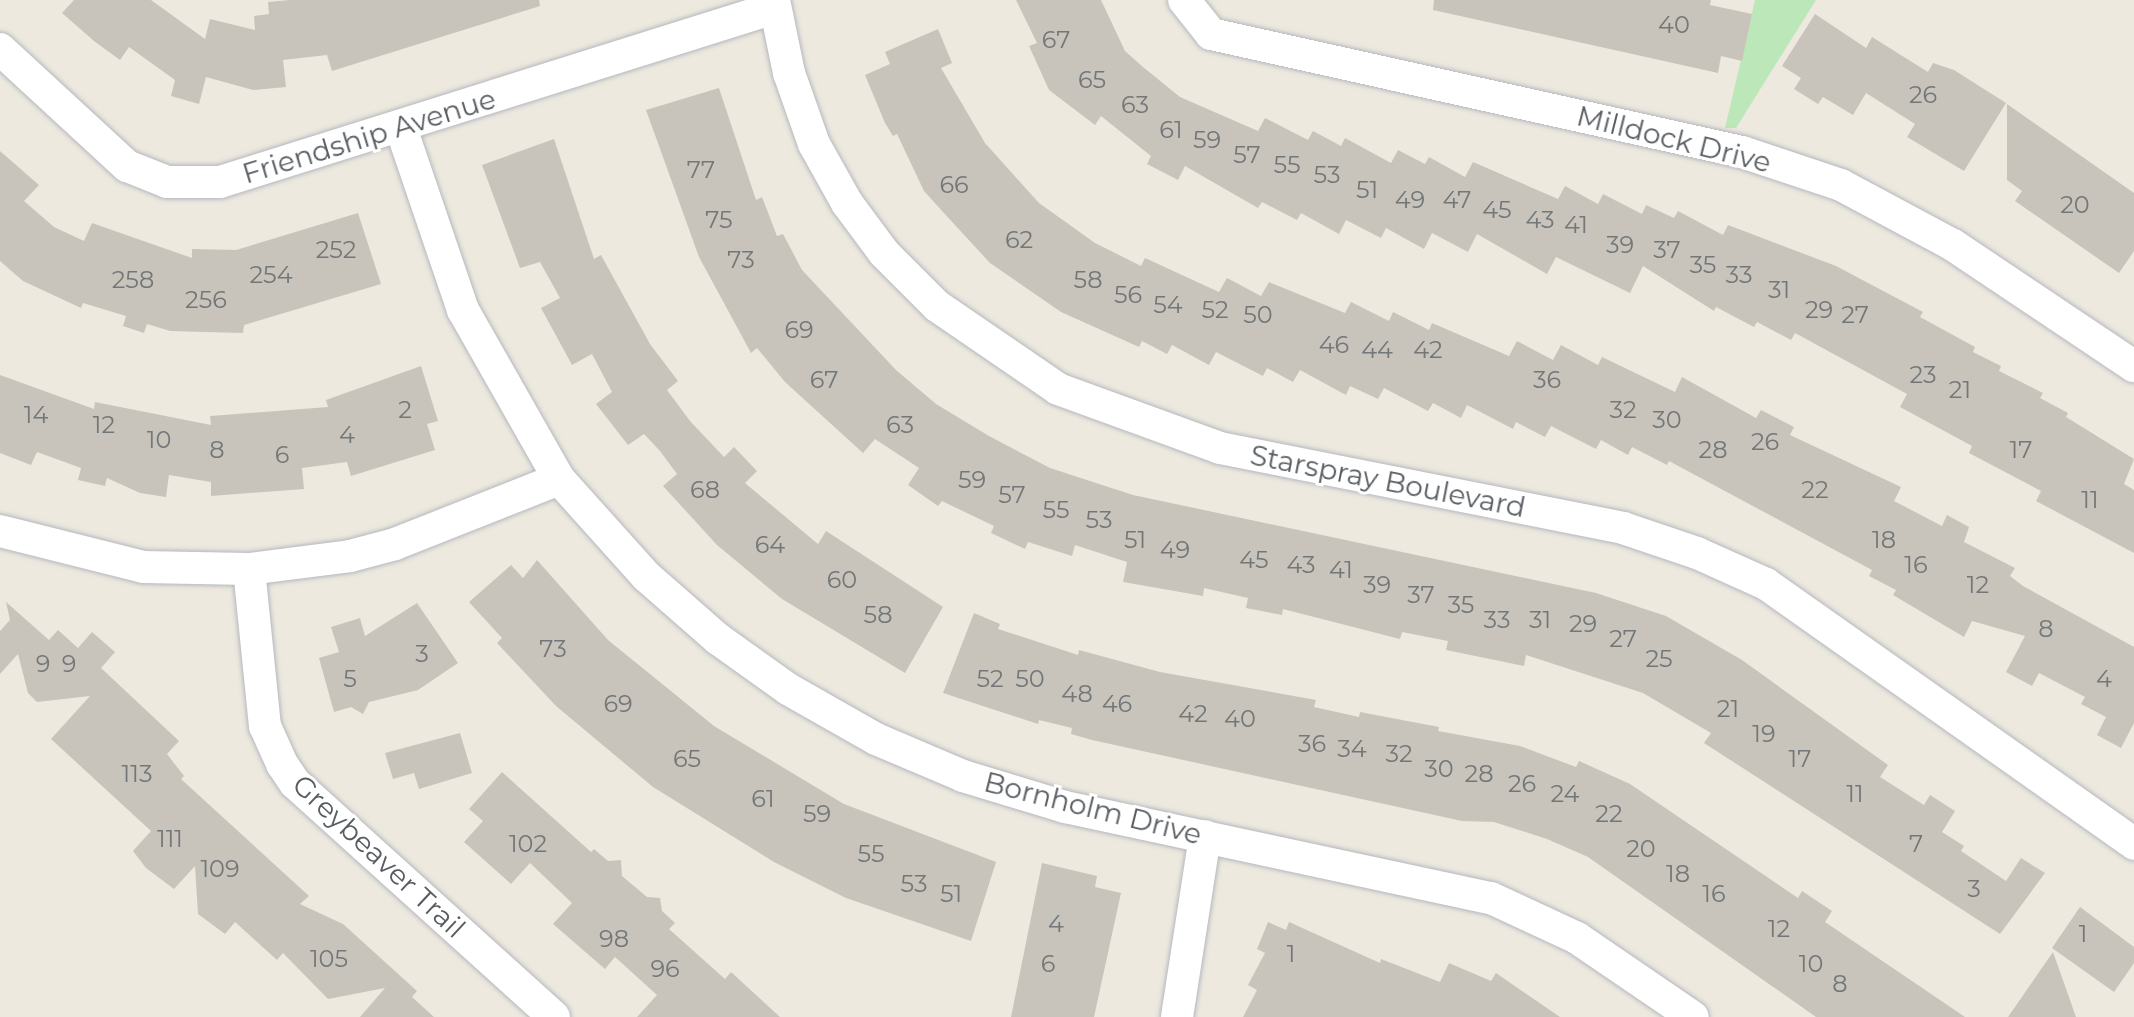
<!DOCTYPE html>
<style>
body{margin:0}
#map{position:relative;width:2134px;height:1017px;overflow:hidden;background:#ede9df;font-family:Montserrat,sans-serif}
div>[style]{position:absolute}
.green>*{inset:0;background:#bbe7b9}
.building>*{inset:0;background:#c8c4bc}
.roads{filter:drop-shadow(0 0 2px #b5b8be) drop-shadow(0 0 2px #b5b8be)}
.minor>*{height:32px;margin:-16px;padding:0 16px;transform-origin:16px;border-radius:16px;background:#fff}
span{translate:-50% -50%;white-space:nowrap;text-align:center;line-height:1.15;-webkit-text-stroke:6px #fff;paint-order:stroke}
.number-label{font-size:24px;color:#747778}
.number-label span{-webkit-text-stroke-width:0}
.street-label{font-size:28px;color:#585d62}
</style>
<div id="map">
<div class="green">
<div style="clip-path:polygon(1755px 0,1816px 0,1736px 128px,1725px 128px)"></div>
</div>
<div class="building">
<div style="clip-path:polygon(74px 0,151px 0,205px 39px,210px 19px,255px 30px,254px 16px,269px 14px,268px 2px,290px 0,539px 0,540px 6px,332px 71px,327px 55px,283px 60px,286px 87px,253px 90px,206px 77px,199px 104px,171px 96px,175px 80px,129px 47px,120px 60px,94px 41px,62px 13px)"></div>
<div style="clip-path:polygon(1016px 0,1101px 0,1125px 51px,1143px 67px,1180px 97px,1258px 131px,1265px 118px,1308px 140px,1313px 131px,1341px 146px,1345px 138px,1391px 163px,1398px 150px,1425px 164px,1429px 157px,1465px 177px,1473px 162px,1558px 199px,1565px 186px,1598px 204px,1603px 194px,1642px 214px,1646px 205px,1674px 218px,1678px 211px,1723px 235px,1728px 225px,1836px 266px,1923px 312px,1920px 317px,1975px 347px,1973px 352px,2001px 366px,1999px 371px,2043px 393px,2040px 398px,2068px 413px,2066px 417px,2134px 459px,2124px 484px,2134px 490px,2134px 553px,2036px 501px,2041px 491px,1969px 453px,1972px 446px,1900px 407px,1907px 394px,1795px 333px,1791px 340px,1757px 322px,1754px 327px,1716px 307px,1714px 311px,1643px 266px,1630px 293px,1556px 257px,1547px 274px,1477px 234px,1468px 252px,1432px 233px,1424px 249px,1386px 228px,1381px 238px,1346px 220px,1339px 234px,1301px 213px,1297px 220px,1262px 202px,1258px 208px,1185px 166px,1178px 180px,1147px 164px,1151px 156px,1101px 116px,1095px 125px,1049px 90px,1029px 46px,1037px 43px)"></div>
<div style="clip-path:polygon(1434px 0,1711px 0,1710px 5px,1752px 14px,1742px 61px,1721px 56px,1718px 73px,1433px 10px)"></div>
<div style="clip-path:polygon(1815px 14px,1866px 48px,1872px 37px,1928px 72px,1933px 63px,1954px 70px,2006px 103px,1964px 171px,1907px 137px,1915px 124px,1866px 93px,1853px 115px,1823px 97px,1818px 104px,1794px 89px,1801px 78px,1782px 66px)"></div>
<div style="clip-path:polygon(938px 29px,952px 63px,941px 68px,985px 143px,1039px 203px,1095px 243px,1141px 266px,1145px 258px,1219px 292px,1227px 278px,1261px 296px,1269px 282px,1345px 313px,1351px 302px,1389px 321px,1393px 312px,1429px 330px,1432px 323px,1509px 356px,1517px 341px,1553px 360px,1561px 345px,1598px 365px,1602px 357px,1675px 392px,1682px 377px,1756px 418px,1761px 410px,1794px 427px,1790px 435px,1901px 487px,1894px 501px,1942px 526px,1947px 515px,1969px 527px,1964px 542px,2015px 568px,2010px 576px,2023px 586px,2134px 647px,2134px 723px,2121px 748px,2097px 735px,2106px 717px,2081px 704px,2085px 697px,2039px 673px,2032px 686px,2006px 672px,2025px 636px,1972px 621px,1964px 637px,1893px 595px,1896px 590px,1869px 576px,1872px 570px,1669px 461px,1667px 465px,1632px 447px,1628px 455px,1601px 440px,1596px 449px,1551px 426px,1545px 437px,1516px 422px,1513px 429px,1467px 405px,1461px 418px,1433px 403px,1428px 411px,1384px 388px,1378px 399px,1350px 386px,1346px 395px,1300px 370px,1293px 382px,1267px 368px,1263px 376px,1216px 352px,1209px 365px,1172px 345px,1167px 354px,1142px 341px,1139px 347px,1061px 312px,990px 263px,943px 212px,924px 191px,897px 134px,893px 136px,885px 123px,865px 75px,890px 64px,885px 52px)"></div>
<div style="clip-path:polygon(719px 88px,756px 200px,762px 197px,777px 236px,783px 234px,802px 270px,896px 370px,936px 404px,989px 436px,1050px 468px,1133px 495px,1596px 593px,1666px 616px,1742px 660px,1888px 765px,1880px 777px,1924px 805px,1930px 795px,1955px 811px,1942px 832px,1964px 846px,1961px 851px,2006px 881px,2021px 858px,2045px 873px,2000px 934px,1704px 743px,1711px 733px,1643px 693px,1526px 655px,1524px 666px,1446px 650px,1448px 641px,1402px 632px,1400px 639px,1283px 609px,1282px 615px,1246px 608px,1248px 598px,1204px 588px,1203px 596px,1123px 582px,1127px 562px,1075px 545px,1072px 556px,1028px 542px,1025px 549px,991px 533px,994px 526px,942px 501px,938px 506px,908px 485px,919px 468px,875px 439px,863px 453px,785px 382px,757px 348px,751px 353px,699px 257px,646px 110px)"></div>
<div style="clip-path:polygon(2007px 104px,2134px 193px,2134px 251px,2119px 273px,2015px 201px,2022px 191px,2007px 180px)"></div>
<div style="clip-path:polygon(554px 139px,594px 259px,601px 255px,650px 344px,678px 381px,667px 390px,690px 421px,724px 457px,734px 447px,757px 471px,745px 483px,818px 544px,826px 531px,943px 607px,905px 673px,782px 599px,717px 545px,663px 486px,677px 474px,660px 451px,644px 434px,628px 445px,596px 404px,612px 392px,592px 354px,572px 365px,541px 308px,560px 298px,540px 262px,520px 268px,482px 165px)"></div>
<div style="clip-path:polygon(0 151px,39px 185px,24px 201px,54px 227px,84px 241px,92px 223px,192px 258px,192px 249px,236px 250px,358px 213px,381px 284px,244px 325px,243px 333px,170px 331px,147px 324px,144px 333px,123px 326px,126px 316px,83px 303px,81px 308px,23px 281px,0 261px)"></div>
<div style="clip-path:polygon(421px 366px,438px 421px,427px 424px,435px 450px,351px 476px,347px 462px,302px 468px,304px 489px,211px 496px,211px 482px,169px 475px,166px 497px,140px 493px,107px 478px,105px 486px,78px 480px,81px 468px,37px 452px,31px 465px,0 453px,0 375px,94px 409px,95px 402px,211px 425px,210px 416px,328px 407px,326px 400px)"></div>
<div style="clip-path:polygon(537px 560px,608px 640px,714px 726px,844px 804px,996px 862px,971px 941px,846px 898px,774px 862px,653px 787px,556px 706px,497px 643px,502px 638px,469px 602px,511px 565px,523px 578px)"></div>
<div style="clip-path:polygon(6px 602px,49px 640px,58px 630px,78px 648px,92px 632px,115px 652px,101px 668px,179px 741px,167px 754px,184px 776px,181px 779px,309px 896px,300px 904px,343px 924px,417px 991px,412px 997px,434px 1017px,360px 1017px,385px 988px,328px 999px,283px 953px,277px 960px,235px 922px,225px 934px,198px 914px,195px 866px,174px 889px,146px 868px,133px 851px,151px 831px,51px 739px,90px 696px,37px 702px,28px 693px,18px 654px,0 674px,0 631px,10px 620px)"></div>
<div style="clip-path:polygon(417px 603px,458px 663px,418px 690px,369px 702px,363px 714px,351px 707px,334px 712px,319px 658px,339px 652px,331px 627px,360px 618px,365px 636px)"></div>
<div style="clip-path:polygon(974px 613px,1000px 624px,998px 629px,1078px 655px,1079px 650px,1160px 672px,1316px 700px,1314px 707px,1359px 717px,1360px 712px,1439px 727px,1438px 731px,1520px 746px,1576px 767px,1579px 761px,1630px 784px,1798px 898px,1802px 891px,1832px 911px,1825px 922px,1965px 1017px,1816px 1017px,1588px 857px,1547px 839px,1494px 822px,1462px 821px,1092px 740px,1071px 734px,1072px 728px,1039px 720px,1038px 724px,943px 693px)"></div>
<div style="clip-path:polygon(460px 733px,472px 773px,419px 789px,414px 773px,393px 779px,385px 753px)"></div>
<div style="clip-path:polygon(502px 772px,591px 852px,594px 849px,608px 861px,621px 860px,622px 876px,647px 897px,660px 898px,662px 911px,675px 923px,669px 929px,725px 979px,731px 972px,780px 1017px,637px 1017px,657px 995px,615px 957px,605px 969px,553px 924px,572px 903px,530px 863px,511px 884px,464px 842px,483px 821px,469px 809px)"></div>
<div style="clip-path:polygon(1042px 863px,1097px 876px,1095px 887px,1121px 893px,1094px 1017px,1011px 1017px)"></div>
<div style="clip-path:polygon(2080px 907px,2134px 947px,2134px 963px,2114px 992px,2052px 948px)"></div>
<div style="clip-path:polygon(1268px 922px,1286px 930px,1289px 922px,1380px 963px,1381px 959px,1440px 982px,1449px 963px,1491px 981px,1496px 973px,1560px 1017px,1243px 1017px,1257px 990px,1248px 985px,1265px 953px,1257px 949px)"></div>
<div style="clip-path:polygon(2053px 952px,2076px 1017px,2008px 1017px)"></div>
</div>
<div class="roads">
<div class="minor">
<div style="left:774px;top:0;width:75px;rotate:78.4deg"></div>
<div style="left:789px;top:73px;width:75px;rotate:70.6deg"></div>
<div style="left:814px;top:144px;width:68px;rotate:60.8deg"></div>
<div style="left:847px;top:203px;width:62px;rotate:53.5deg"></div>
<div style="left:884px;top:253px;width:75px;rotate:45deg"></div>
<div style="left:937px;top:306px;width:147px;rotate:34.4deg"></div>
<div style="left:1058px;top:389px;width:172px;rotate:20deg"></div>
<div style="left:1220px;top:448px;width:411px;rotate:11.2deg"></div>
<div style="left:1623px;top:528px;width:78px;rotate:18.7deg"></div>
<div style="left:1697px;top:553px;width:76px;rotate:24.2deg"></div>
<div style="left:1766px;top:584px;width:451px;rotate:35.2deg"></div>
<div style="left:1184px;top:0;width:43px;rotate:51.5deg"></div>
<div style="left:1211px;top:34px;width:544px;rotate:12.53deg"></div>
<div style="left:1742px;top:152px;width:104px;rotate:18.4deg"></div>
<div style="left:1841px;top:185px;width:127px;rotate:28.2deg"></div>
<div style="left:1953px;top:245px;width:218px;rotate:33.8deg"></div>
<div style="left:0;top:49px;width:173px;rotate:42.7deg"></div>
<div style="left:127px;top:166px;width:43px;rotate:21.8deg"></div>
<div style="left:167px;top:182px;width:53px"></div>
<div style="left:220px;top:182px;width:581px;rotate:-17.44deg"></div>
<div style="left:401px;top:128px;width:192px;rotate:71.2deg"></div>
<div style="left:463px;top:310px;width:194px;rotate:60.4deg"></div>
<div style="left:559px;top:479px;width:130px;rotate:48.1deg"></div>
<div style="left:646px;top:576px;width:96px;rotate:41.2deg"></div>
<div style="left:718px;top:639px;width:86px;rotate:35.5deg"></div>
<div style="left:788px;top:689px;width:101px;rotate:29.6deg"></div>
<div style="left:876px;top:739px;width:95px;rotate:23deg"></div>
<div style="left:963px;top:776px;width:107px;rotate:16.9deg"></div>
<div style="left:1065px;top:807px;width:436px;rotate:12.1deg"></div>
<div style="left:1491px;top:898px;width:95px;rotate:24.9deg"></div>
<div style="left:1577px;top:938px;width:140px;rotate:34.3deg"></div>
<div style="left:0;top:531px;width:147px;rotate:14.1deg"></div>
<div style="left:143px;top:567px;width:106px;rotate:1.1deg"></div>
<div style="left:249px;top:569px;width:102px;rotate:-7.3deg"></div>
<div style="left:350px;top:556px;width:47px;rotate:-14.9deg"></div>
<div style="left:395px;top:544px;width:176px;rotate:-21.6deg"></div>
<div style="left:249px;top:569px;width:158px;rotate:84.2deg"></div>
<div style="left:265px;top:726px;width:42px;rotate:65.9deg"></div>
<div style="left:282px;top:764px;width:23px;rotate:56deg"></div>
<div style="left:295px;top:783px;width:349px;rotate:42.1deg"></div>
<div style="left:1177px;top:1017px;width:183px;rotate:-81.2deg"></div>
</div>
</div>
<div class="number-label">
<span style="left:1674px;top:25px">40</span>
<span style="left:1056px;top:40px">67</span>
<span style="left:1092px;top:80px">65</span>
<span style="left:1923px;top:95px">26</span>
<span style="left:1135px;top:105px">63</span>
<span style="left:1171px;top:130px">61</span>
<span style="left:1207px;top:140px">59</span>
<span style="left:1247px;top:155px">57</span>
<span style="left:1287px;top:165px">55</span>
<span style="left:701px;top:170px">77</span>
<span style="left:1327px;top:175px">53</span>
<span style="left:954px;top:185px">66</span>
<span style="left:1367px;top:190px">51</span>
<span style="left:1410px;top:200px">49</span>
<span style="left:1457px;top:200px">47</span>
<span style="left:2075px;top:205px">20</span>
<span style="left:1497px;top:210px">45</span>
<span style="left:719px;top:220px">75</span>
<span style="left:1540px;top:220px">43</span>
<span style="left:1576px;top:225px">41</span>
<span style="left:1019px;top:240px">62</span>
<span style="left:1620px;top:245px">39</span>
<span style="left:336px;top:250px">252</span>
<span style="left:1667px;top:250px">37</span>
<span style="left:741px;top:260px">73</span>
<span style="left:1703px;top:265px">35</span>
<span style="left:271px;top:275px">254</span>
<span style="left:1739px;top:275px">33</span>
<span style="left:133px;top:280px">258</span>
<span style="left:1088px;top:280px">58</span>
<span style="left:1779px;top:290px">31</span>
<span style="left:1128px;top:295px">56</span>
<span style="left:206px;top:300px">256</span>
<span style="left:1168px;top:305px">54</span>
<span style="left:1215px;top:310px">52</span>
<span style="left:1819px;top:310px">29</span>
<span style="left:1258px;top:315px">50</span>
<span style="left:1855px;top:315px">27</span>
<span style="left:799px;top:330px">69</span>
<span style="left:1334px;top:345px">46</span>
<span style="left:1377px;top:350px">44</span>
<span style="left:1428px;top:350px">42</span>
<span style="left:1923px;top:375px">23</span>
<span style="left:824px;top:380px">67</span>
<span style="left:1547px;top:380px">36</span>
<span style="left:1960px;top:390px">21</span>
<span style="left:405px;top:410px">2</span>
<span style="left:1623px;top:410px">32</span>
<span style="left:36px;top:415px">14</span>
<span style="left:1667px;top:420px">30</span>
<span style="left:104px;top:425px">12</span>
<span style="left:900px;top:425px">63</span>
<span style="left:347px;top:435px">4</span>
<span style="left:159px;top:440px">10</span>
<span style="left:1765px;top:442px">26</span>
<span style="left:217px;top:450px">8</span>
<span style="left:1713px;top:450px">28</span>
<span style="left:2021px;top:450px">17</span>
<span style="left:282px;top:455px">6</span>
<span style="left:972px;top:480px">59</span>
<span style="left:705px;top:490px">68</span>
<span style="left:1815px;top:490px">22</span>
<span style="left:1012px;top:495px">57</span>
<span style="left:2090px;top:500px">11</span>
<span style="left:1056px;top:510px">55</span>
<span style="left:1099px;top:520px">53</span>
<span style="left:1135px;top:540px">51</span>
<span style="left:1884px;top:540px">18</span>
<span style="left:770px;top:545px">64</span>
<span style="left:1175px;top:550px">49</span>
<span style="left:1254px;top:560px">45</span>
<span style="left:1301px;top:565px">43</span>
<span style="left:1916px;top:565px">16</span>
<span style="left:1341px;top:570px">41</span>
<span style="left:842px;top:580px">60</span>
<span style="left:1377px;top:585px">39</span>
<span style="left:1978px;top:585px">12</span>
<span style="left:1421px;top:595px">37</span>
<span style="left:1461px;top:605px">35</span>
<span style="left:878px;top:615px">58</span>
<span style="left:1497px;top:620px">33</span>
<span style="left:1540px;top:620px">31</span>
<span style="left:1583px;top:624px">29</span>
<span style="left:2046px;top:629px">8</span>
<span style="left:1623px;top:639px">27</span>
<span style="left:553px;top:649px">73</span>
<span style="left:422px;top:654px">3</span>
<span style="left:1659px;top:659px">25</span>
<span style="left:43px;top:664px">9</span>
<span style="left:69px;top:664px">9</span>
<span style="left:350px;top:679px">5</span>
<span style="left:990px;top:679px">52</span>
<span style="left:1030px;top:679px">50</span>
<span style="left:2104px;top:679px">4</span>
<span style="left:1077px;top:694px">48</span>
<span style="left:618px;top:704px">69</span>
<span style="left:1117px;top:704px">46</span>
<span style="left:1728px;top:709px">21</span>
<span style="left:1193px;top:714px">42</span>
<span style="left:1240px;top:719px">40</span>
<span style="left:1764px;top:734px">19</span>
<span style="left:1312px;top:744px">36</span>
<span style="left:1352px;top:749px">34</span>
<span style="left:1399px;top:754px">32</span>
<span style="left:687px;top:759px">65</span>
<span style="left:1800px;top:759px">17</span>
<span style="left:1439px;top:769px">30</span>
<span style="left:137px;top:774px">113</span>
<span style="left:1479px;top:774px">28</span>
<span style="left:1522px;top:784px">26</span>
<span style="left:1565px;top:794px">24</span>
<span style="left:1855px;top:794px">11</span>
<span style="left:763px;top:799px">61</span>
<span style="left:817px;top:814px">59</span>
<span style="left:1609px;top:814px">22</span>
<span style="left:170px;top:839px">111</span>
<span style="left:528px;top:844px">102</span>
<span style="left:1916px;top:844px">7</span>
<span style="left:1641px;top:849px">20</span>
<span style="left:871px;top:854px">55</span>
<span style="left:220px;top:869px">109</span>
<span style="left:1678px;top:874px">18</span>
<span style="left:914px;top:884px">53</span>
<span style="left:1974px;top:889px">3</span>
<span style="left:951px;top:894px">51</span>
<span style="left:1714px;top:894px">16</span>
<span style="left:1056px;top:924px">4</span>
<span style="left:1779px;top:929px">12</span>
<span style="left:2083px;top:934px">1</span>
<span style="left:614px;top:939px">98</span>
<span style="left:1291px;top:954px">1</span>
<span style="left:329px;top:959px">105</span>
<span style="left:1048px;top:964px">6</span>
<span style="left:1811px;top:964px">10</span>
<span style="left:665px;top:969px">96</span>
<span style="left:1840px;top:984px">8</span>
</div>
<div class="street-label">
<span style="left:369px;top:136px;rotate:-17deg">Friendship Avenue</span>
<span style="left:1674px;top:139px;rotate:14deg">Milldock Drive</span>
<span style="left:1388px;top:481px;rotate:11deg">Starspray Boulevard</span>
<span style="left:1093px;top:808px;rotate:14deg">Bornholm Drive</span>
<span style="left:379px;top:856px;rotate:43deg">Greybeaver Trail</span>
</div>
</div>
